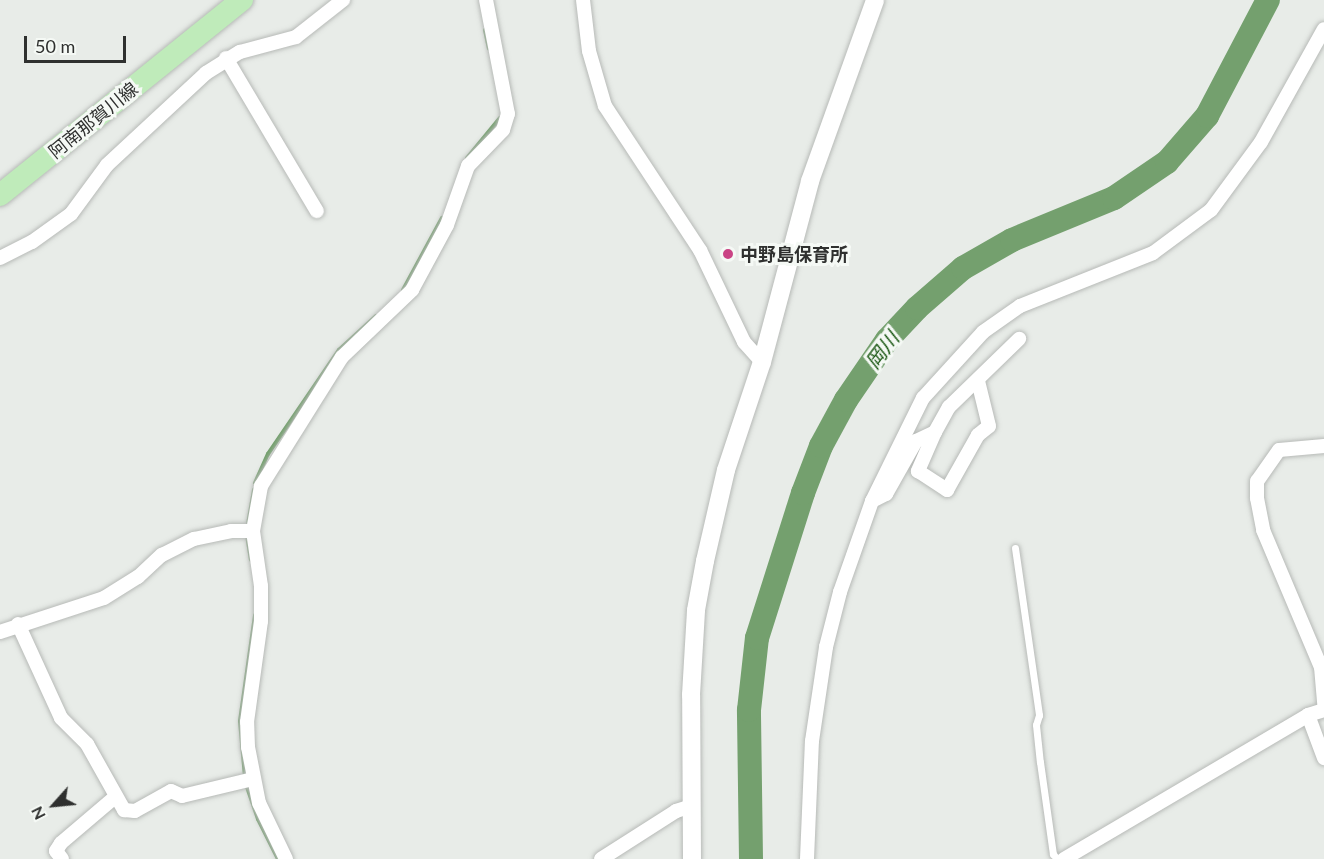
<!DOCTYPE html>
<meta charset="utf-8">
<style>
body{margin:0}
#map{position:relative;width:1324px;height:859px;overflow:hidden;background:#e8ece8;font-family:Lato,"Noto Sans JP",sans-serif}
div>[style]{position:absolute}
.stream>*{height:4px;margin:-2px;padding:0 2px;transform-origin:2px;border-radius:2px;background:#74a06e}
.river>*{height:24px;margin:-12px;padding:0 12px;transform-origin:12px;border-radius:12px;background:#74a06e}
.roads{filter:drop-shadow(0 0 2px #b7bab7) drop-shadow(0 0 2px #b7bab7)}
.service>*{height:7px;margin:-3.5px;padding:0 3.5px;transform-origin:3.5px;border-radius:3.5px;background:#fff}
.minor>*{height:14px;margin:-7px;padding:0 7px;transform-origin:7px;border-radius:7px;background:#fff}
.tertiary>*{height:18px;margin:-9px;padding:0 9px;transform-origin:9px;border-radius:9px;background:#fff}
.primary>*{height:22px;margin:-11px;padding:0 11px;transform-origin:11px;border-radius:11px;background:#bfebba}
.dots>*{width:16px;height:16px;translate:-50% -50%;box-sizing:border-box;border:3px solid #f5f9f5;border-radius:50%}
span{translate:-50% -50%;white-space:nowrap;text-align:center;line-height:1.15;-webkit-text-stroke:6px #f5f9f5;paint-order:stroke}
.street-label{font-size:18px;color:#2f302f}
.poi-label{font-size:18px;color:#2f302f;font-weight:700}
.left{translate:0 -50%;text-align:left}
.water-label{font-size:20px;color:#175510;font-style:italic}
.north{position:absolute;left:24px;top:775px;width:60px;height:60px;-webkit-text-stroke:4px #f5f9f5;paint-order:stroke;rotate:243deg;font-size:16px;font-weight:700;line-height:24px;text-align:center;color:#2f302f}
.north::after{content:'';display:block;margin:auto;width:21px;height:27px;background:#2f302f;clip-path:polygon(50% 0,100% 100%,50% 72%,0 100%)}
.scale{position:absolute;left:24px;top:36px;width:102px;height:27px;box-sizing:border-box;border:3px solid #2f302f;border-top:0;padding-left:8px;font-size:18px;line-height:21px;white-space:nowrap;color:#2f302f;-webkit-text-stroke:4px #f5f9f5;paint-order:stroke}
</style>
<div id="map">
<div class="stream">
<div style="left:485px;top:30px;width:19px;rotate:78deg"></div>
<div style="left:467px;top:158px;width:52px;rotate:-50.5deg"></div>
<div style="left:403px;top:290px;width:82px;rotate:-61.6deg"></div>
<div style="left:255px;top:483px;width:32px;rotate:-66deg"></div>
<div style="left:268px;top:454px;width:126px;rotate:-55.7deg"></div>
<div style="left:339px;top:350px;width:50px;rotate:-42.6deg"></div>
<div style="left:248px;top:524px;width:35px;rotate:-80deg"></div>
<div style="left:247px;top:535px;width:25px;rotate:81deg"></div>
<div style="left:245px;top:777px;width:56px;rotate:-95.1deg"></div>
<div style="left:240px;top:721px;width:107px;rotate:-81.9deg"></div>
<div style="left:246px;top:784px;width:37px;rotate:71deg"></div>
<div style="left:258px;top:819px;width:45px;rotate:63.4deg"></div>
</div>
<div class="river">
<div style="left:751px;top:859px;width:149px;rotate:-90.8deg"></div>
<div style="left:749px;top:710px;width:72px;rotate:-83.7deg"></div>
<div style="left:757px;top:638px;width:152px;rotate:-72.4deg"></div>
<div style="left:803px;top:493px;width:50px;rotate:-69deg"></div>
<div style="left:821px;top:446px;width:52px;rotate:-61.5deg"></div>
<div style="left:846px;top:400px;width:73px;rotate:-55.7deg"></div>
<div style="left:887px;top:340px;width:44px;rotate:-46.8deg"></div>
<div style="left:917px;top:308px;width:61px;rotate:-41deg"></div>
<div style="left:963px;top:268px;width:56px;rotate:-29.7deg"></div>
<div style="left:1012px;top:240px;width:110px;rotate:-22.4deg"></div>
<div style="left:1114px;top:198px;width:64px;rotate:-34.2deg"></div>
<div style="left:1167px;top:162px;width:61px;rotate:-49deg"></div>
<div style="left:1207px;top:116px;width:131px;rotate:-62.3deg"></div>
</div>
<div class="roads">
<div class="service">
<div style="left:1015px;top:548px;width:169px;rotate:81.8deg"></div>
<div style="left:1039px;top:715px;width:10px;rotate:107deg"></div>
<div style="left:1036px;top:725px;width:37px;rotate:84deg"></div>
<div style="left:1040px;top:762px;width:93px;rotate:82deg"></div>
<div style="left:1053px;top:854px;width:6px;rotate:51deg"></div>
</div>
<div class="minor">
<div style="left:583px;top:0;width:51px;rotate:83.3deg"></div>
<div style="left:589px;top:51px;width:57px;rotate:73.8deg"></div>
<div style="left:605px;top:106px;width:173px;rotate:56.6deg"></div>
<div style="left:700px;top:250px;width:102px;rotate:64.4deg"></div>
<div style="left:744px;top:342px;width:27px;rotate:48deg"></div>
<div style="left:226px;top:58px;width:178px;rotate:59.3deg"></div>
<div style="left:0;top:258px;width:36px;rotate:-27deg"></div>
<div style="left:32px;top:242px;width:48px;rotate:-35.7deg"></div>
<div style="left:71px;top:214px;width:61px;rotate:-53.7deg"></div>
<div style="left:107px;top:165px;width:135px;rotate:-42.9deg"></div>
<div style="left:206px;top:73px;width:40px;rotate:-32deg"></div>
<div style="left:240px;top:52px;width:58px;rotate:-15deg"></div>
<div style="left:296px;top:37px;width:60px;rotate:-38.2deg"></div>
<div style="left:935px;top:432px;width:43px;rotate:113.6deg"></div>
<div style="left:918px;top:471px;width:35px;rotate:33deg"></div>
<div style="left:947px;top:490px;width:63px;rotate:-60.6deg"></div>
<div style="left:978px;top:435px;width:14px;rotate:-39deg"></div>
<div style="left:989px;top:426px;width:46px;rotate:-103.7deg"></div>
<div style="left:1324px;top:446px;width:45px;rotate:174.9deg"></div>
<div style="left:1279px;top:450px;width:38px;rotate:125deg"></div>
<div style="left:1257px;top:481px;width:17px;rotate:90deg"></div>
<div style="left:1257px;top:498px;width:33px;rotate:79deg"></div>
<div style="left:1263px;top:530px;width:149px;rotate:67.1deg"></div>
<div style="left:1321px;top:667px;width:37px;rotate:85deg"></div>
<div style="left:872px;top:501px;width:16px;rotate:-27deg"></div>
<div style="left:886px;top:494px;width:61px;rotate:-60.5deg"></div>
<div style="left:916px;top:441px;width:21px;rotate:-25deg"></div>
<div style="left:935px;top:432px;width:29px;rotate:-61deg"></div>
<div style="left:949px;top:407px;width:98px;rotate:-44.2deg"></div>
<div style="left:18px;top:624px;width:103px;rotate:65.4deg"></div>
<div style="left:61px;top:718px;width:37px;rotate:45deg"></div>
<div style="left:87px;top:744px;width:76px;rotate:60.7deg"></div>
<div style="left:124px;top:810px;width:11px;rotate:5deg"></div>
<div style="left:135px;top:811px;width:41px;rotate:-29.1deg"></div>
<div style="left:171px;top:791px;width:12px;rotate:24deg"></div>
<div style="left:182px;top:796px;width:73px;rotate:-13.5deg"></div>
<div style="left:0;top:632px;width:109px;rotate:-18.1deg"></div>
<div style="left:104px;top:598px;width:40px;rotate:-32deg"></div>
<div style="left:138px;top:577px;width:33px;rotate:-43deg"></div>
<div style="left:162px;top:555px;width:36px;rotate:-27deg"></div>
<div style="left:194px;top:539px;width:38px;rotate:-12deg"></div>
<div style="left:231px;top:531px;width:22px"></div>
<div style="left:1308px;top:715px;width:46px;rotate:69.6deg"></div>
<div style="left:62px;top:859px;width:10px;rotate:-127deg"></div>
<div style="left:56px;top:851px;width:9px;rotate:-58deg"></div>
<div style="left:61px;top:843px;width:71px;rotate:-40.4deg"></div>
<div style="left:286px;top:859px;width:62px;rotate:-115.7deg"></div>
<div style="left:259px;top:803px;width:57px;rotate:-101.1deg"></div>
<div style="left:248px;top:747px;width:25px;rotate:-92deg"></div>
<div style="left:247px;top:722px;width:102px;rotate:-82.1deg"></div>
<div style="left:261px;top:621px;width:35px;rotate:-90deg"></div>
<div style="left:261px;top:586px;width:56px;rotate:-98.3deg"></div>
<div style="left:253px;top:531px;width:46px;rotate:-79.9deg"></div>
<div style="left:261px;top:486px;width:152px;rotate:-57.9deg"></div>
<div style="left:342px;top:357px;width:97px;rotate:-43.7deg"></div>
<div style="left:412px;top:290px;width:74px;rotate:-61.7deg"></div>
<div style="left:447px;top:225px;width:63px;rotate:-70.4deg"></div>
<div style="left:468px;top:166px;width:50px;rotate:-45.8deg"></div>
<div style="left:503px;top:130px;width:17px;rotate:-73deg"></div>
<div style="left:508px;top:114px;width:116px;rotate:-100.9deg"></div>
<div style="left:601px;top:859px;width:89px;rotate:-32.6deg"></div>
<div style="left:676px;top:811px;width:16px;rotate:-18deg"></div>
<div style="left:807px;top:859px;width:118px;rotate:-87.6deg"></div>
<div style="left:812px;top:741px;width:95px;rotate:-81.5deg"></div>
<div style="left:826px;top:647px;width:57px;rotate:-75.7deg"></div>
<div style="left:840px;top:592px;width:96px;rotate:-70.6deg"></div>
<div style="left:872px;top:501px;width:115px;rotate:-63.7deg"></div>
<div style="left:923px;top:398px;width:89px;rotate:-47.7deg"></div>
<div style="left:983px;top:332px;width:45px;rotate:-35.1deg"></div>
<div style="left:1020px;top:306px;width:143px;rotate:-21.7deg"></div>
<div style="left:1153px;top:253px;width:72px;rotate:-36.6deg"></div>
<div style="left:1211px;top:210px;width:84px;rotate:-53.7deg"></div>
<div style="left:1261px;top:142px;width:129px;rotate:-60.9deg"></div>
<div style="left:1064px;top:859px;width:283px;rotate:-30.5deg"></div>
<div style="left:1308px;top:715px;width:17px;rotate:-17deg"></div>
</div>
<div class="tertiary">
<div style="left:692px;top:859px;width:164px;rotate:-90.3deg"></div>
<div style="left:691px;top:695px;width:85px;rotate:-86.6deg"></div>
<div style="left:696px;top:610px;width:50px;rotate:-79.6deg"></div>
<div style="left:705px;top:561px;width:93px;rotate:-77deg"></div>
<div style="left:726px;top:470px;width:114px;rotate:-71.6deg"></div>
<div style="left:762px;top:362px;width:187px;rotate:-75.1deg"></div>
<div style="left:810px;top:181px;width:192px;rotate:-70.2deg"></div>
</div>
<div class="primary">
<div style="left:0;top:195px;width:311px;rotate:-38.9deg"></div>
</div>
</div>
<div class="dots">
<div style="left:728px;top:254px;background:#ca4485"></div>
</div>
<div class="street-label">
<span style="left:93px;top:120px;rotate:-39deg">阿南那賀川線</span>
</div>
<div class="poi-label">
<span class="left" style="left:740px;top:254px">中野島保育所</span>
</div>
<div class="water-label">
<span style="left:882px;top:350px;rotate:-53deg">岡川</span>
</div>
<div class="north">N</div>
<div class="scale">50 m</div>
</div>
